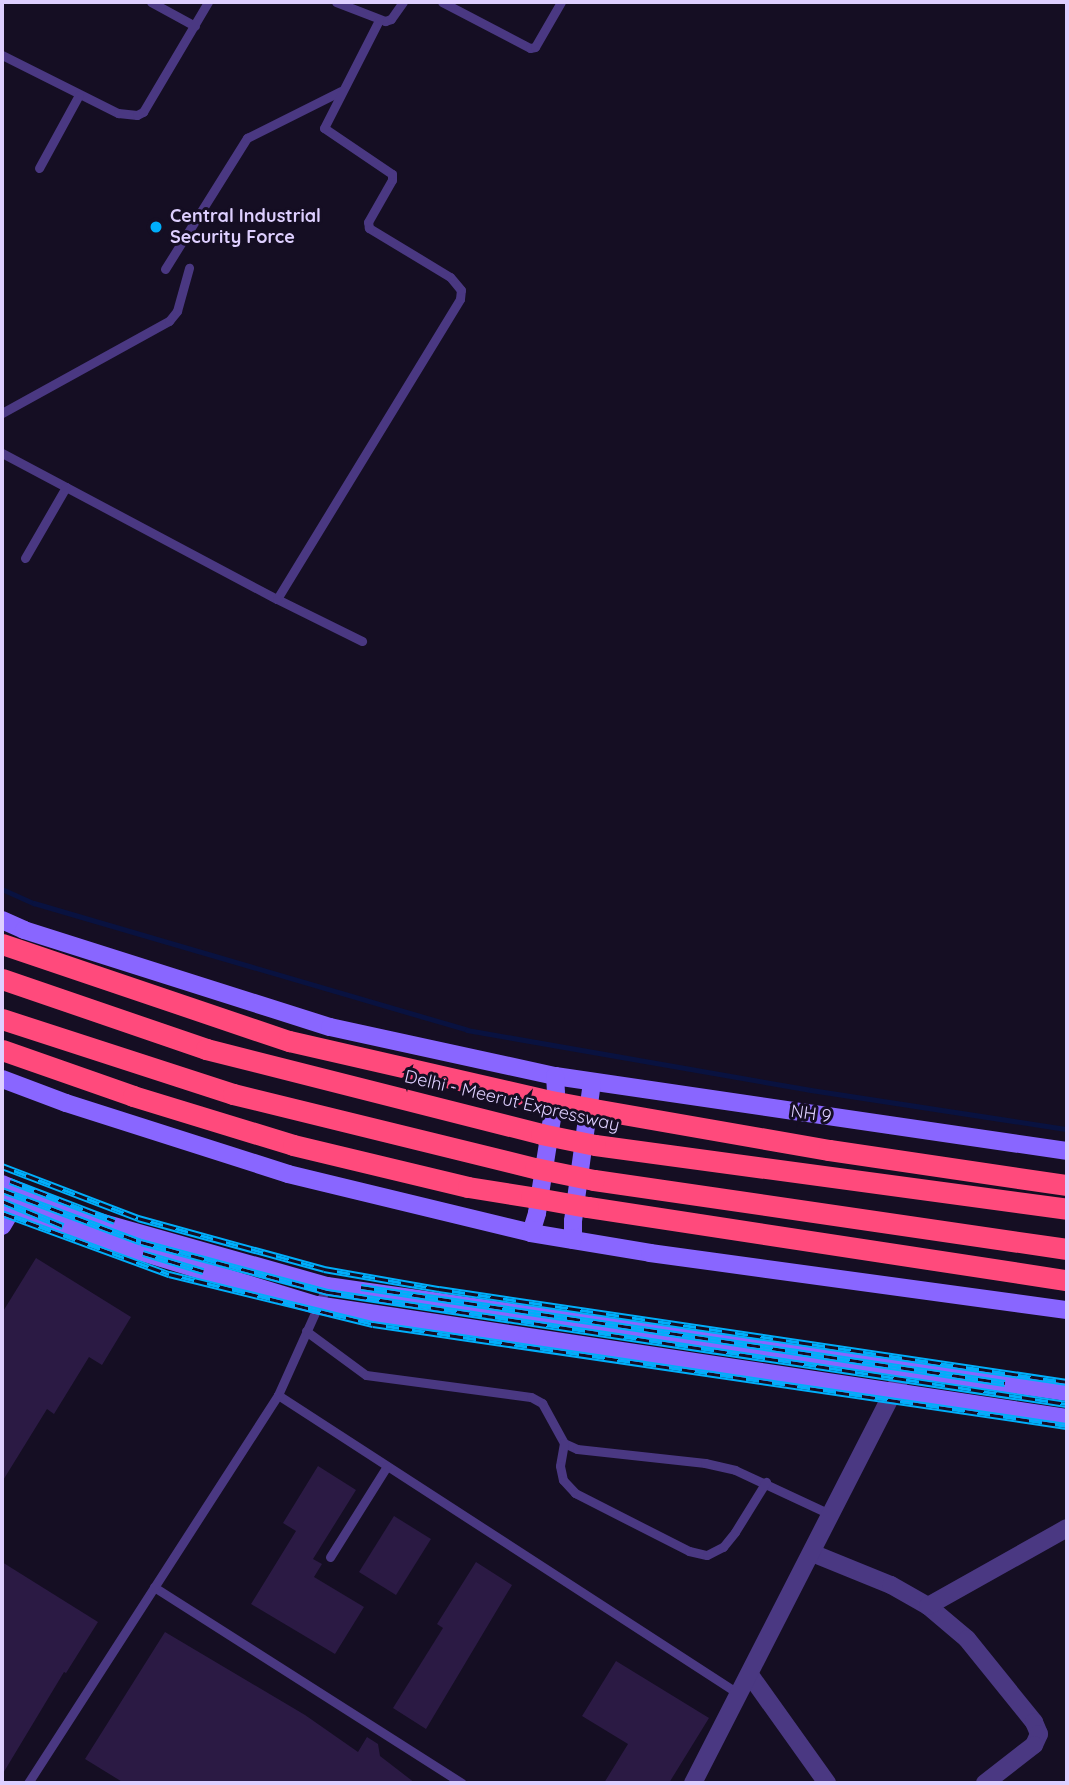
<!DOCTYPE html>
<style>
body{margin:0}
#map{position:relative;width:1069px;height:1785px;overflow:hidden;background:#150e23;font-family:Quicksand,sans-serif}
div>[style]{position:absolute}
.stream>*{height:4.5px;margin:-2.25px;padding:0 2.25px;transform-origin:2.25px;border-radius:2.25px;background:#091240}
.building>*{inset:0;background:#2b1a44}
.lane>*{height:9px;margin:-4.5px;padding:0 4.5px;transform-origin:4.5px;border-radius:4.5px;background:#4a3882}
.street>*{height:18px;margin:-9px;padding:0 9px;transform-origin:9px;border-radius:9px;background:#4a3882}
.secondary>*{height:18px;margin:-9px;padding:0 9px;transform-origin:9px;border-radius:9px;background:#8966ff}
.highway>*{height:21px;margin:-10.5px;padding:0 10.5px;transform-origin:10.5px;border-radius:10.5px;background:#ff4a7c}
.rail>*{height:7px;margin-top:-3.5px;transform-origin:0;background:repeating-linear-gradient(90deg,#150e23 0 13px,#00aefa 0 26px);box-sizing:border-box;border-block:2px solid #00aefa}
.highway-bridge>*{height:21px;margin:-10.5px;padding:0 10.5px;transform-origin:10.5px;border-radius:10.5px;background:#ff4a7c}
.dots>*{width:19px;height:19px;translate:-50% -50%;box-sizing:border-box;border:4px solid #150e23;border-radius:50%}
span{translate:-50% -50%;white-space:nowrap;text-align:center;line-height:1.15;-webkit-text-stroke:6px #150e23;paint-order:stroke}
.poi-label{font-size:18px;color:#decfff;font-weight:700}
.left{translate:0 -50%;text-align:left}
.street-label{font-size:18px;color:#decfff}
.frame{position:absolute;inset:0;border:4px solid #decfff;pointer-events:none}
</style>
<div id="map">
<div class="stream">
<div style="left:2px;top:889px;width:35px;rotate:24deg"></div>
<div style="left:34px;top:903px;width:451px;rotate:16.3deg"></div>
<div style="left:467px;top:1030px;width:349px;rotate:9.9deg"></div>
<div style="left:811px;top:1090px;width:259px;rotate:8.7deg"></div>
</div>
<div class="building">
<div style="clip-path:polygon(36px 1258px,131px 1317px,102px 1365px,89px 1357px,54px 1414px,47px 1409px,2px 1482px,2px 1313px)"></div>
<div style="clip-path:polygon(318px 1466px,356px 1490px,313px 1559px,322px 1564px,314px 1577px,364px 1607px,335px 1654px,251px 1604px,296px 1531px,283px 1523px)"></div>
<div style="clip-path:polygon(394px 1516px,431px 1539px,396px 1595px,359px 1572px)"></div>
<div style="clip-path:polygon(2px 1562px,98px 1622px,66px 1673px,64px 1672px,2px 1775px)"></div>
<div style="clip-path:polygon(476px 1562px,512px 1585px,426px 1729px,393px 1708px,443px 1628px,437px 1624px)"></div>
<div style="clip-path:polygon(165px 1632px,305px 1715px,358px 1752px,367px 1737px,378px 1744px,380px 1756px,415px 1783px,124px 1783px,85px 1759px)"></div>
<div style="clip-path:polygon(616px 1661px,709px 1718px,669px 1783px,604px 1783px,628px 1744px,582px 1716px)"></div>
</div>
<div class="lane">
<div style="left:151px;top:2px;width:50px;rotate:28.6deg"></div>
<div style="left:336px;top:2px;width:53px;rotate:21.2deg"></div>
<div style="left:385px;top:21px;width:6px;rotate:-18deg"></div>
<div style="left:391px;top:19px;width:21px;rotate:-55deg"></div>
<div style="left:442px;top:2px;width:99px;rotate:27.6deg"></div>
<div style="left:530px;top:48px;width:5px;rotate:-11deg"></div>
<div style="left:535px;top:47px;width:52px;rotate:-60deg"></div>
<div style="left:2px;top:55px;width:130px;rotate:26.6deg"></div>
<div style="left:118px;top:113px;width:19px;rotate:6deg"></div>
<div style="left:137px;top:115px;width:7px;rotate:-27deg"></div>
<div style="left:143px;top:112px;width:128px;rotate:-59.4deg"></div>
<div style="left:39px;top:168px;width:83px;rotate:-61.3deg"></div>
<div style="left:165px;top:269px;width:155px;rotate:-58deg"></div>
<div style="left:247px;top:138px;width:105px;rotate:-26.6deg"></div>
<div style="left:2px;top:413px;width:191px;rotate:-28.9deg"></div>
<div style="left:169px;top:321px;width:13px;rotate:-51deg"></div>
<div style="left:177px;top:311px;width:45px;rotate:-74.4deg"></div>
<div style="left:2px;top:453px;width:311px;rotate:28deg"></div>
<div style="left:277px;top:599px;width:95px;rotate:26.3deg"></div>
<div style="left:25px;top:558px;width:82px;rotate:-60deg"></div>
<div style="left:277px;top:599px;width:351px;rotate:-58.6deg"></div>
<div style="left:460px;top:299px;width:9px;rotate:-84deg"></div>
<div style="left:461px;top:290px;width:17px;rotate:-130deg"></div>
<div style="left:450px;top:277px;width:95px;rotate:-148.8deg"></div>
<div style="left:369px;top:228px;width:6px;rotate:-99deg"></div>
<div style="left:368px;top:222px;width:48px;rotate:-60.3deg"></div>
<div style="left:392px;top:180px;width:6px;rotate:-90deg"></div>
<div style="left:392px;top:174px;width:82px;rotate:-145.9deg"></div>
<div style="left:324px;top:128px;width:121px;rotate:-63deg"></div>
<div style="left:306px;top:1331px;width:74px;rotate:36.3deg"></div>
<div style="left:366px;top:1375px;width:166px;rotate:7.6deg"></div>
<div style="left:531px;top:1397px;width:13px;rotate:29deg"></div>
<div style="left:542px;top:1403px;width:46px;rotate:61.2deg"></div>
<div style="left:564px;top:1443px;width:14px;rotate:25deg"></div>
<div style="left:577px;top:1449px;width:129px;rotate:6.2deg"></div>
<div style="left:705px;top:1463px;width:31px;rotate:13deg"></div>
<div style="left:735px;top:1470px;width:107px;rotate:24.9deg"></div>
<div style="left:278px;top:1395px;width:549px;rotate:32.97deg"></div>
<div style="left:564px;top:1443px;width:23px;rotate:100deg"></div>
<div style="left:560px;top:1466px;width:14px;rotate:78deg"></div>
<div style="left:563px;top:1480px;width:18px;rotate:47deg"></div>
<div style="left:575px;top:1493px;width:128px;rotate:27deg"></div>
<div style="left:689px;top:1551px;width:18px;rotate:13deg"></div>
<div style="left:707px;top:1555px;width:18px;rotate:-27deg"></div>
<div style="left:723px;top:1547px;width:19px;rotate:-51deg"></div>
<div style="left:735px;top:1532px;width:59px;rotate:-58.2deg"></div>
<div style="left:330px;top:1557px;width:107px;rotate:-57.9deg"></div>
<div style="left:154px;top:1587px;width:365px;rotate:32.5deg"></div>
<div style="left:28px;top:1783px;width:462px;rotate:-57.2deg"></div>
<div style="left:278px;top:1395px;width:120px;rotate:-65.8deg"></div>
</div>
<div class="street">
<div style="left:812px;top:1553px;width:85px;rotate:22.1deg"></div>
<div style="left:891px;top:1585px;width:43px;rotate:29.6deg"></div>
<div style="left:928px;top:1606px;width:51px;rotate:40.2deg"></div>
<div style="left:967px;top:1639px;width:107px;rotate:51.1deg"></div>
<div style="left:1034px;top:1722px;width:13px;rotate:67deg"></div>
<div style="left:1039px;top:1734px;width:12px;rotate:114deg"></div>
<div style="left:1034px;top:1745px;width:62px;rotate:142.2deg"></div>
<div style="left:928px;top:1606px;width:159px;rotate:-29.3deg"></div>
<div style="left:750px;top:1675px;width:133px;rotate:54.5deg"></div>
<div style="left:693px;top:1783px;width:465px;rotate:-62.9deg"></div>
</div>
<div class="secondary">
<div style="left:2px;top:920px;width:24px;rotate:24deg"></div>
<div style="left:24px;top:930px;width:321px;rotate:17.6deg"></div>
<div style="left:330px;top:1027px;width:230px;rotate:12.3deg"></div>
<div style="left:555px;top:1076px;width:517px;rotate:8.33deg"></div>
<div style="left:2px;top:1079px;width:68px;rotate:20.6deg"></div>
<div style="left:66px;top:1103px;width:233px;rotate:17.7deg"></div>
<div style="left:288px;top:1174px;width:250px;rotate:13.6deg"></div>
<div style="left:531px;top:1233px;width:121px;rotate:9.5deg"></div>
<div style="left:650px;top:1253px;width:421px;rotate:7.8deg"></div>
<div style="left:2px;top:1184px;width:82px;rotate:22.8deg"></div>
<div style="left:78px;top:1216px;width:259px;rotate:15.7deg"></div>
<div style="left:327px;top:1286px;width:748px;rotate:8.15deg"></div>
<div style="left:2px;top:1203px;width:83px;rotate:21.3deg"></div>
<div style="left:79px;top:1233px;width:248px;rotate:16.9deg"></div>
<div style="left:316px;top:1305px;width:759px;rotate:8.56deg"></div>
<div style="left:2px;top:1226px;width:33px;rotate:-59deg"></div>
<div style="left:531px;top:1233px;width:21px;rotate:-73deg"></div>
<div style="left:537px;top:1213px;width:121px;rotate:-81deg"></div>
<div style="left:556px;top:1093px;width:17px;rotate:-93deg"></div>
<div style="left:573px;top:1240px;width:19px;rotate:-90deg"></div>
<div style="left:573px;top:1221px;width:140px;rotate:-82.2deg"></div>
</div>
<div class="highway">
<div style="left:2px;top:944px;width:303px;rotate:18.7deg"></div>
<div style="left:289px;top:1041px;width:264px;rotate:12.9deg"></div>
<div style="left:2px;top:979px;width:216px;rotate:18.9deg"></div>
<div style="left:206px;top:1049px;width:346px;rotate:14.2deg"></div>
<div style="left:2px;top:1019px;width:243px;rotate:18deg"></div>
<div style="left:233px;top:1094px;width:311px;rotate:13.8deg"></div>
<div style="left:2px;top:1050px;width:139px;rotate:19.3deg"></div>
<div style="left:133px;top:1096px;width:167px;rotate:17deg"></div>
<div style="left:293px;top:1145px;width:180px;rotate:13.5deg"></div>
<div style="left:468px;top:1187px;width:64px;rotate:9deg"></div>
<div style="left:594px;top:1109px;width:239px;rotate:9.9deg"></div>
<div style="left:829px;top:1150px;width:241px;rotate:8.4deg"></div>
<div style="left:595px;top:1145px;width:476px;rotate:7.7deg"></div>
<div style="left:594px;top:1180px;width:478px;rotate:8.3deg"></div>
<div style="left:588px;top:1207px;width:485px;rotate:8.7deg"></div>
</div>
<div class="rail">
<div style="left:2px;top:1166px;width:146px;rotate:20.9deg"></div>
<div style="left:138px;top:1218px;width:193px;rotate:15.3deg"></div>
<div style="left:324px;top:1269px;width:117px;rotate:9.9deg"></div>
<div style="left:439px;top:1289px;width:635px;rotate:8.42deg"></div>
<div style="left:10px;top:1181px;width:112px;rotate:20.9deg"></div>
<div style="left:2px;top:1190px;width:148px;rotate:20.5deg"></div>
<div style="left:141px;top:1242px;width:194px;rotate:15deg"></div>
<div style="left:328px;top:1292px;width:747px;rotate:8.62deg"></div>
<div style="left:2px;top:1201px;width:66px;rotate:22.3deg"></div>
<div style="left:2px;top:1213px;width:178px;rotate:20.1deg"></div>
<div style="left:169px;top:1274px;width:210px;rotate:13.8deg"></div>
<div style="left:373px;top:1324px;width:701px;rotate:8.36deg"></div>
<div style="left:143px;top:1253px;width:63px;rotate:16.7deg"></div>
<div style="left:361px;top:1287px;width:651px;rotate:8.48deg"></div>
</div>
<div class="highway-bridge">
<div style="left:546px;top:1100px;width:49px;rotate:10.6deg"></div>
<div style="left:541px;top:1134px;width:55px;rotate:11.5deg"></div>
<div style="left:535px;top:1168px;width:60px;rotate:11.5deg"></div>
<div style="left:531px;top:1197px;width:58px;rotate:10deg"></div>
</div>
<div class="dots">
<div style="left:156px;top:227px;background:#00aefa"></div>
</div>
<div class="poi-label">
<span class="left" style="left:170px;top:227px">Central Industrial<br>Security Force</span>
</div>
<div class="street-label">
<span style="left:512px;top:1101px;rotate:13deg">Delhi - Meerut Expressway</span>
<span style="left:811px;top:1114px;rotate:8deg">NH 9</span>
</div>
<div class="frame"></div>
</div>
